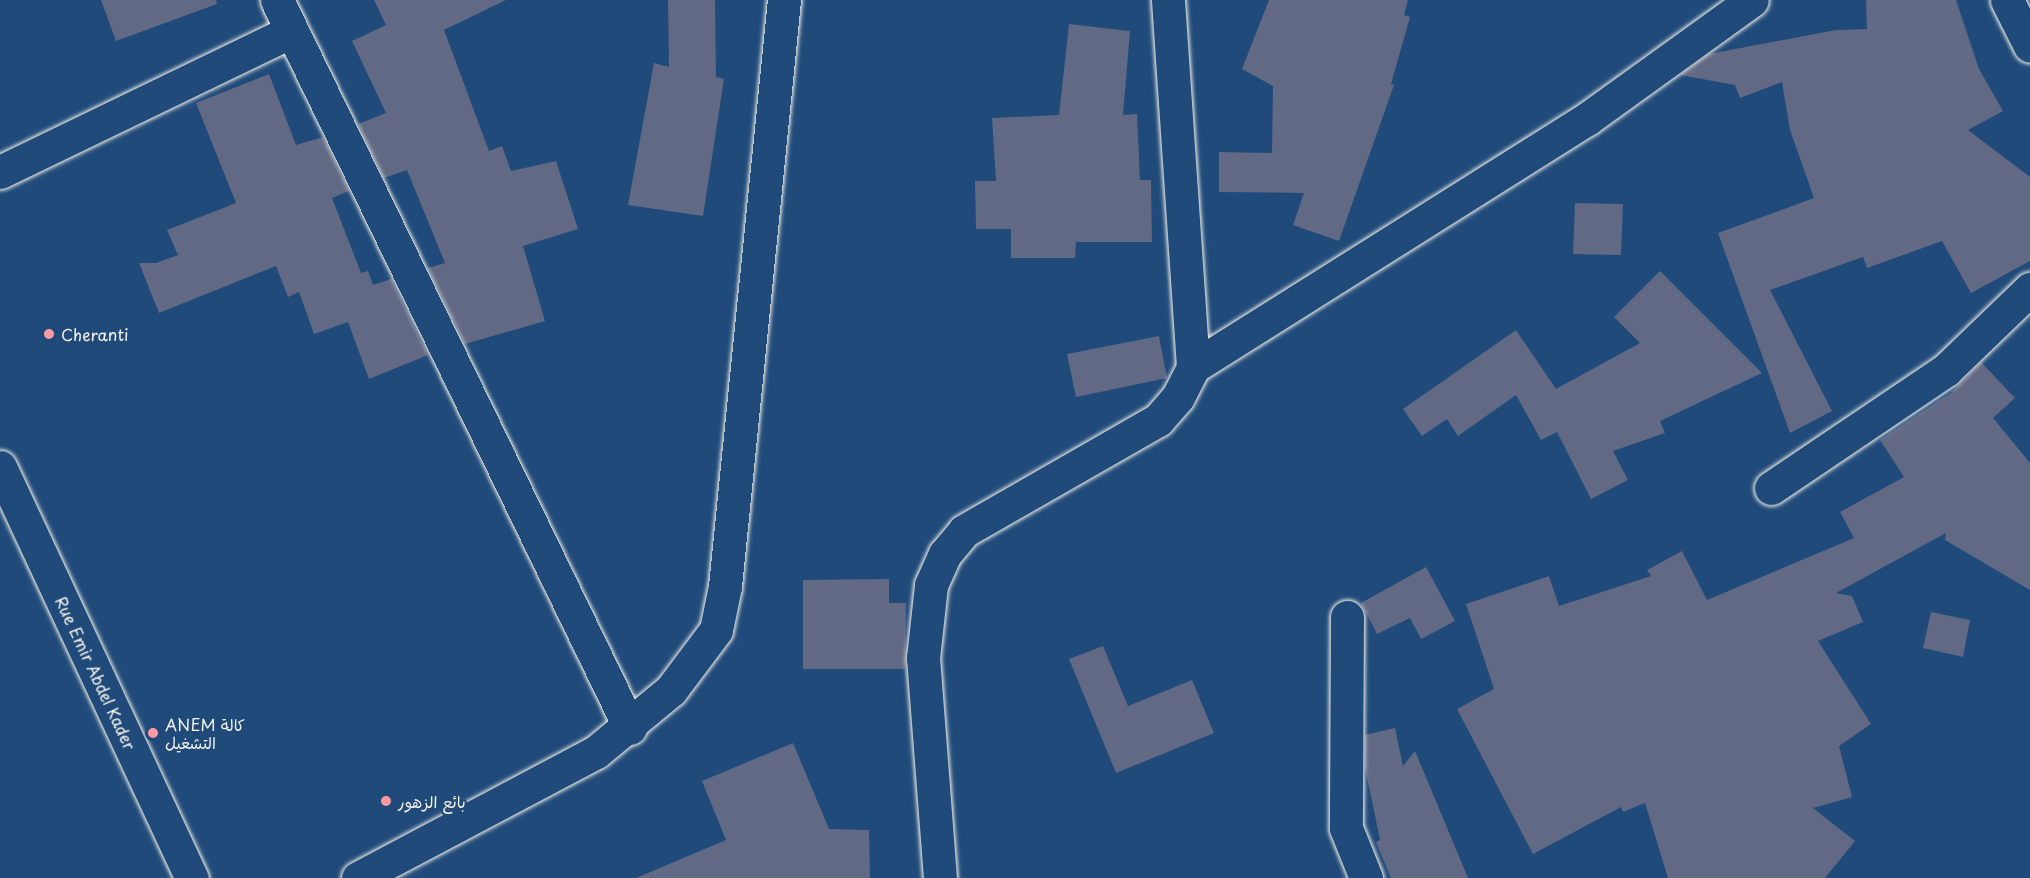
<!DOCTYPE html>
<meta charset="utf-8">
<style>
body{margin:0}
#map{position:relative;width:2030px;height:878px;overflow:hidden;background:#1f4a7a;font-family:"Playpen Sans","Playpen Sans Arabic",sans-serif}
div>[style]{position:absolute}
.building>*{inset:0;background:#616985}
.roads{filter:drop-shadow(0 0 2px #f4f1e8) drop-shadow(0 0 2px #f4f1e8)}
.minor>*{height:33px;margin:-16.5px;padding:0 16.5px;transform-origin:16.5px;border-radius:16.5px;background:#1f4a7a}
.dots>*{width:16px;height:16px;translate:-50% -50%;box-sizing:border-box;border:3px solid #1f4a7a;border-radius:50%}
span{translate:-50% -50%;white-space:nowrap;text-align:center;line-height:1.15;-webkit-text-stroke:4.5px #1f4a7a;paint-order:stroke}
.poi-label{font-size:16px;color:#f4f1e8}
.left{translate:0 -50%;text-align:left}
.street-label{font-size:16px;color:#f4f1e8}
</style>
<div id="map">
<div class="building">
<div style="clip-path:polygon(101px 0,216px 0,217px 4px,116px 41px)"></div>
<div style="clip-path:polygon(374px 0,506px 0,444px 30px,489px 151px,502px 146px,511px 171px,556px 161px,578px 229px,523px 246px,545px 321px,465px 344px,428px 268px,445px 263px,407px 170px,384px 178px,358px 124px,386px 113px,352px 41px,386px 25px)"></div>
<div style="clip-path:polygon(668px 0,715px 0,716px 77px,724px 79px,703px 216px,628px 205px,654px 63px,669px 67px)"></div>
<div style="clip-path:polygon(1269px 0,1408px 0,1404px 15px,1410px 17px,1391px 84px,1394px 85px,1339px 241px,1293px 225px,1304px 193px,1219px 192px,1219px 152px,1272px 153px,1273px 86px,1242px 69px)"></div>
<div style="clip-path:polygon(1866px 0,1956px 0,1979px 69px,2003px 111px,1968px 130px,2030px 177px,2030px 261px,1971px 293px,1942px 241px,1867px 268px,1863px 257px,1770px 290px,1832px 411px,1790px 433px,1718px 233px,1814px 198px,1790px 130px,1782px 82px,1740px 98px,1735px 85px,1680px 75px,1709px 54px,1836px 30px,1867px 29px)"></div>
<div style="clip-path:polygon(1069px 24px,1130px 31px,1123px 115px,1137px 114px,1140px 180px,1151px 180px,1152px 242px,1076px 242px,1075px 258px,1011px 258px,1011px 229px,976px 229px,975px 181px,996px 181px,992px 118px,1059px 115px)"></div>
<div style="clip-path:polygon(269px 74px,296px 145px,323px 137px,349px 191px,332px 198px,361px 273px,368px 271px,373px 285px,391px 279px,428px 355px,369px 379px,348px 322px,314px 334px,299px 292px,288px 297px,276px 266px,159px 313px,139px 263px,156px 263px,178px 255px,167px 230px,236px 203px,196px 103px)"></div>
<div style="clip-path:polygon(1575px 203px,1623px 204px,1621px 255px,1573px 254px)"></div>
<div style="clip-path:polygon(1660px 271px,1762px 373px,1660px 421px,1665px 433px,1613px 451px,1628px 480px,1591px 499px,1557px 432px,1541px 440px,1516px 395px,1458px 436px,1447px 419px,1422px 436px,1403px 409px,1516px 330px,1556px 389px,1640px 343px,1614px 317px)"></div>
<div style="clip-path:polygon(1159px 336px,1167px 378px,1076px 397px,1067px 354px)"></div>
<div style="clip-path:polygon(1981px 362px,2015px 398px,1993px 418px,2030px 463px,2030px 590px,1945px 540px,1946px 533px,1836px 593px,1852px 596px,1863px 622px,1818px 641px,1871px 724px,1839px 746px,1852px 797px,1813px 808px,1855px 841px,1825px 878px,1668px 878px,1645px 803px,1623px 812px,1621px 807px,1533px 854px,1457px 709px,1494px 689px,1466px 604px,1549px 576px,1559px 606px,1651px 576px,1647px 570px,1682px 551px,1707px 600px,1854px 538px,1840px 512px,1904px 477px,1880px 440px,1951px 393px)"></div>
<div style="clip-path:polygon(1426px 567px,1455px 621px,1421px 639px,1410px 618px,1377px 634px,1361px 603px)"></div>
<div style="clip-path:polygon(889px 579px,889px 603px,906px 603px,905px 669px,803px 669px,803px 580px)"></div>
<div style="clip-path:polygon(1931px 612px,1970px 620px,1963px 657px,1923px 648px)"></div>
<div style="clip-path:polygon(1103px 646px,1128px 706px,1192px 680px,1214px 733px,1116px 773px,1069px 659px)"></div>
<div style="clip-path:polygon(1395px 728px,1403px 766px,1415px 751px,1468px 878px,1391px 878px,1376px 842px,1380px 840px,1365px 767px,1365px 735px)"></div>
<div style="clip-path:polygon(793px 743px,829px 829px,869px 830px,870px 878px,636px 878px,726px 840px,702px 781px)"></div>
</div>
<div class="roads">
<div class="minor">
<div style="left:277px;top:0;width:809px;rotate:64.13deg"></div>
<div style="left:2007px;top:0;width:51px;rotate:63.4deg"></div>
<div style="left:0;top:172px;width:324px;rotate:-25.8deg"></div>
<div style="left:1193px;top:367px;width:466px;rotate:-32.2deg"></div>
<div style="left:1587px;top:119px;width:203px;rotate:-35.8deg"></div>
<div style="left:0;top:467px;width:454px;rotate:65deg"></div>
<div style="left:1771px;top:488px;width:211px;rotate:-34deg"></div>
<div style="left:1946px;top:370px;width:117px;rotate:-44deg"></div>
<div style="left:1347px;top:617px;width:211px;rotate:90.3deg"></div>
<div style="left:1346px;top:828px;width:54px;rotate:68.2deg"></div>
<div style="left:358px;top:878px;width:269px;rotate:-27.9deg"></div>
<div style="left:596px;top:752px;width:97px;rotate:-39.6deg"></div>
<div style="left:671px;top:690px;width:75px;rotate:-53.1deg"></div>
<div style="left:716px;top:630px;width:45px;rotate:-78.4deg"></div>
<div style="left:725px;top:586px;width:589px;rotate:-84.25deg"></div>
<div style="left:940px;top:878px;width:221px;rotate:-94.4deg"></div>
<div style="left:923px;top:658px;width:73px;rotate:-83.7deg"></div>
<div style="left:931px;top:585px;width:34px;rotate:-66deg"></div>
<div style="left:945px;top:554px;width:30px;rotate:-50deg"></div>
<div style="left:964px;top:531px;width:224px;rotate:-29.8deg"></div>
<div style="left:1158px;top:420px;width:30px;rotate:-49deg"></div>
<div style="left:1178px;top:397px;width:34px;rotate:-63deg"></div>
<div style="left:1193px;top:367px;width:368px;rotate:-93.9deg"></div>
</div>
</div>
<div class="dots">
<div style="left:49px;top:334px;background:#ff9aa2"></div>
<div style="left:153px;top:733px;background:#ff9aa2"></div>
<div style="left:386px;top:801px;background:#ff9aa2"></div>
</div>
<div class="poi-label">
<span class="left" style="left:61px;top:334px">Cheranti</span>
<span class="left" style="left:165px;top:733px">ANEM كالة<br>التشغيل</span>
<span class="left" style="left:398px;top:801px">بائع الزهور</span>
</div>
<div class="street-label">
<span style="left:96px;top:673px;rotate:65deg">Rue Emir Abdel Kader</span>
</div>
</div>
